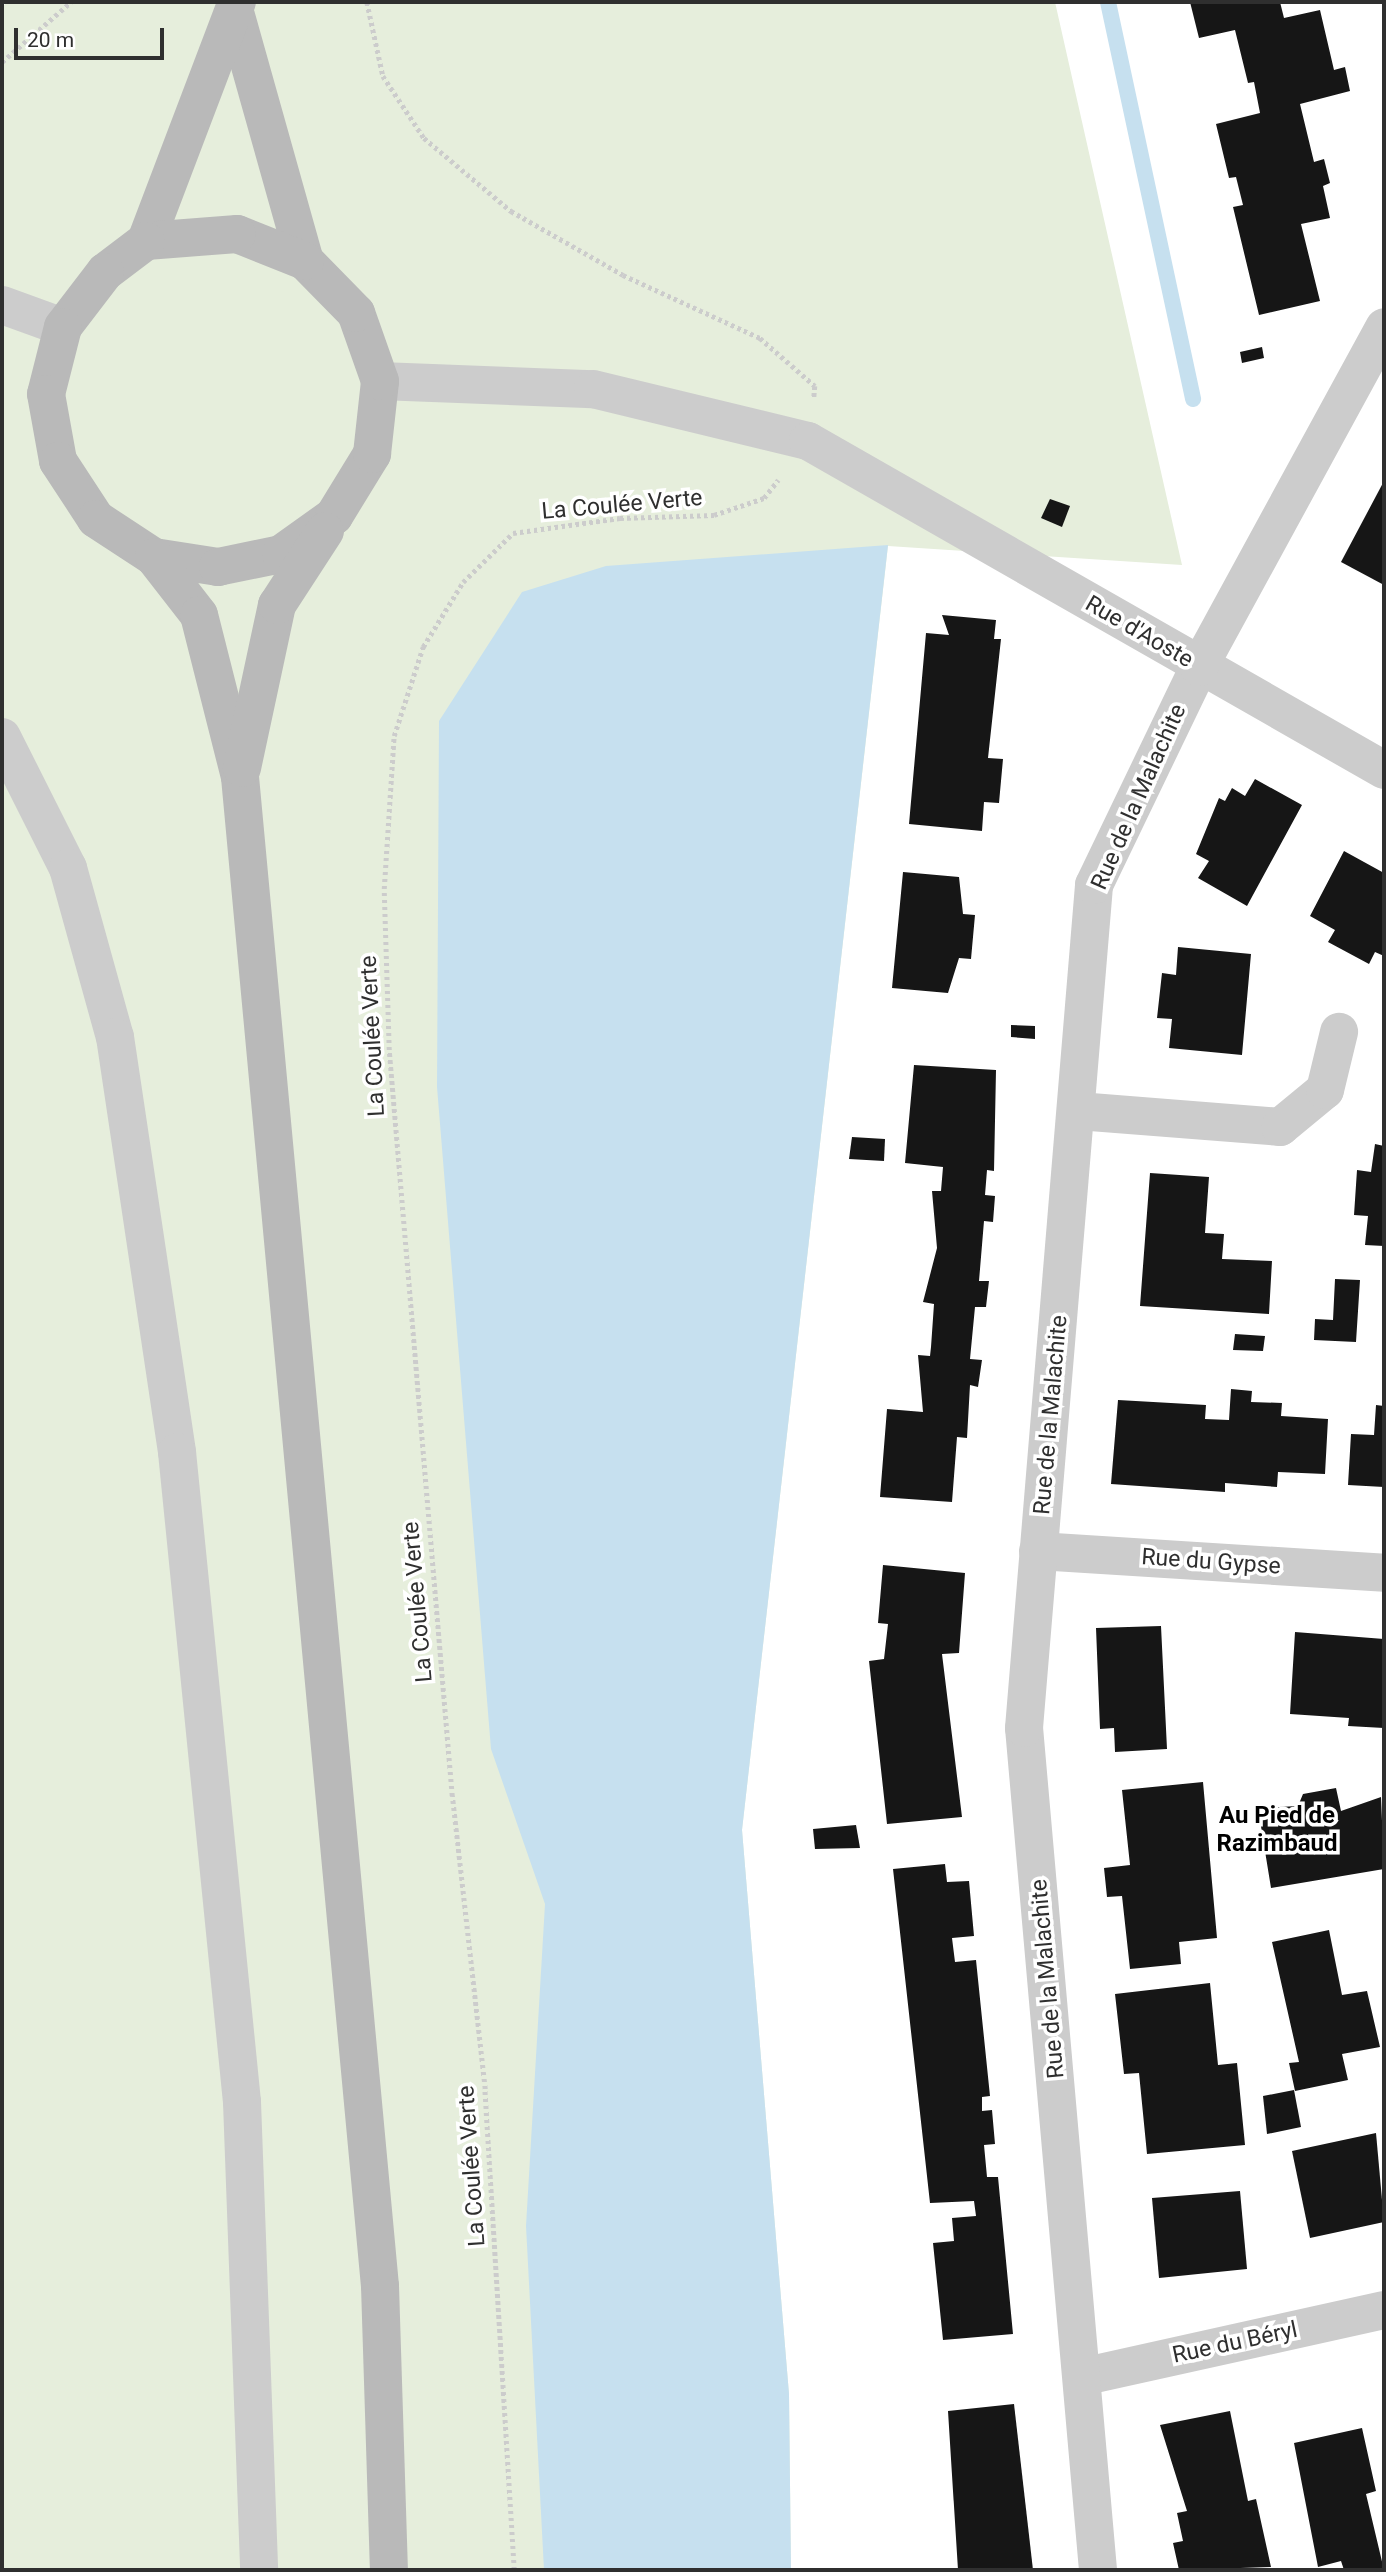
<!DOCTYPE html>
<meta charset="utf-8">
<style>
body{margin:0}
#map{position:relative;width:1386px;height:2572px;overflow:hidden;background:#fff;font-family:Roboto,sans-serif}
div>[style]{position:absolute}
.green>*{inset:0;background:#e6eedc}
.water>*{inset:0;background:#c6e0ef}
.stream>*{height:16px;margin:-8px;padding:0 8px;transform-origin:8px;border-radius:8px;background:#c6e0ef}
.building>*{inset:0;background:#161616}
.path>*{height:4.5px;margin-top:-2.25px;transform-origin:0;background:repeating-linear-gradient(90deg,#ccc 0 3.5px,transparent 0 7px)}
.street>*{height:38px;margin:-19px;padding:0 19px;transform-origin:19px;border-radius:19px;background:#ccc}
.secondary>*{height:38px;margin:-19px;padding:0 19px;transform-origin:19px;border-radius:19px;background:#b9b9b9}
span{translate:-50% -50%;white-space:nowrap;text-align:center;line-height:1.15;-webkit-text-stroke:7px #fff;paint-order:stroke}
.street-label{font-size:23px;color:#2f2f2f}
.neighbourhood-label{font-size:24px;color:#000;font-weight:700}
.frame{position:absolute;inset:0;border:4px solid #2f2f2f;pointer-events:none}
.scale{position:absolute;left:14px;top:28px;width:150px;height:32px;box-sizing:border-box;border:4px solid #2f2f2f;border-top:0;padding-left:9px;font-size:21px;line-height:24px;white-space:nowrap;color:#2f2f2f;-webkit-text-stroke:5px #fff;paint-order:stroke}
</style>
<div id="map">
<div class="green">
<div style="clip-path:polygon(7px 2px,1055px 2px,1182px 565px,888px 546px,742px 1830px,789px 2394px,791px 2570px,2px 2570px,2px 7px)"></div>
</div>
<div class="water">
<div style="clip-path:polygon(888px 545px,742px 1830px,789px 2394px,791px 2570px,544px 2570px,526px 2226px,545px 1904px,491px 1749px,437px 1087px,439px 721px,522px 592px,606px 566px)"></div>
</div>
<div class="stream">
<div style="left:1108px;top:2px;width:406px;rotate:77.9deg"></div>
</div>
<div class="building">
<div style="clip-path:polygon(1190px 2px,1280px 2px,1284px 18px,1320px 10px,1334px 70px,1345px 67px,1350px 91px,1300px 104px,1314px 162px,1324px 159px,1330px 183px,1323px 186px,1330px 218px,1301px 224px,1320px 301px,1259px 315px,1233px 207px,1243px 205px,1236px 177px,1229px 178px,1216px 124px,1260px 113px,1254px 82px,1248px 83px,1235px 30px,1199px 38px)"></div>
<div style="clip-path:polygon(1262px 347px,1264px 358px,1242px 363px,1240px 352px)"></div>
<div style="clip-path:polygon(1384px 481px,1384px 585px,1341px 562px)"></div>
<div style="clip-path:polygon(1050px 499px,1070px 506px,1062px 527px,1041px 518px)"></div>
<div style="clip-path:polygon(942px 615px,996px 620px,994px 639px,1001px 639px,988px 758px,1003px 759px,999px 803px,984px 802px,982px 831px,909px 824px,926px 633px,949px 635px)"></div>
<div style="clip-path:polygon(1255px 779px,1302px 805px,1247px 906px,1198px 878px,1209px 861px,1196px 854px,1219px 798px,1225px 801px,1232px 788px,1245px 796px)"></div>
<div style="clip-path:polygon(1344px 851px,1384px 873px,1384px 956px,1375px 952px,1369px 964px,1328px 942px,1335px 930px,1310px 916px)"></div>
<div style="clip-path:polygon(903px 872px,959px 877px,963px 914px,975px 915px,971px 959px,959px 958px,948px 993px,892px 988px)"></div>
<div style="clip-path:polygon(1178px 947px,1251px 954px,1242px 1055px,1169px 1048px,1172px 1019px,1157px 1018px,1162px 973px,1176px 975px)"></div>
<div style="clip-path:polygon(1011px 1025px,1035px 1026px,1035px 1039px,1011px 1037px)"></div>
<div style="clip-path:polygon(914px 1065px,996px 1070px,994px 1171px,987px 1170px,985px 1195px,995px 1196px,993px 1222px,984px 1221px,979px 1281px,989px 1281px,986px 1307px,975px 1307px,970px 1359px,982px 1360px,978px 1387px,970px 1385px,967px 1438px,957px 1437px,952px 1502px,880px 1497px,887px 1409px,923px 1412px,918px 1355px,930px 1356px,931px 1347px,934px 1304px,923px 1302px,937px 1248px,932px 1191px,941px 1191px,943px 1167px,905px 1163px)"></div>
<div style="clip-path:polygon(852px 1137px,885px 1139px,884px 1161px,849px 1159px)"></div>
<div style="clip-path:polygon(1375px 1144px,1384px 1146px,1384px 1246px,1365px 1245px,1368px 1216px,1354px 1215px,1357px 1170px,1371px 1172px)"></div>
<div style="clip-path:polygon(1150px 1173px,1209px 1177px,1205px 1233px,1224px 1234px,1222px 1259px,1272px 1261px,1269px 1314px,1140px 1306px)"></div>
<div style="clip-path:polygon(1335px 1279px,1360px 1280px,1356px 1342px,1314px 1340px,1315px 1319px,1333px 1320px)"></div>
<div style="clip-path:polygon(1235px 1334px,1265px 1336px,1263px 1351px,1233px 1350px)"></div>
<div style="clip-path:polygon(1231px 1389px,1252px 1391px,1251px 1402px,1282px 1403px,1281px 1416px,1328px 1419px,1325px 1474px,1278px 1472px,1277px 1487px,1225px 1483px,1225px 1492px,1111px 1484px,1118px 1400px,1206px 1405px,1205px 1419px,1229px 1420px)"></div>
<div style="clip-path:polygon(1376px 1405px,1384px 1406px,1384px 1487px,1348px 1485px,1351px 1434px,1374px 1435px)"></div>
<div style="clip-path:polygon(883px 1565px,965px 1573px,959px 1653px,942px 1654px,962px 1817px,887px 1824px,869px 1661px,884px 1659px,888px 1624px,878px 1623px)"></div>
<div style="clip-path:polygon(1161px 1626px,1167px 1749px,1115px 1752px,1114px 1728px,1100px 1729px,1096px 1628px)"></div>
<div style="clip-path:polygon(1295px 1632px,1384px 1639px,1384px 1728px,1348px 1726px,1349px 1718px,1290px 1714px)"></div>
<div style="clip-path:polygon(1203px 1782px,1217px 1938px,1179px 1942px,1181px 1964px,1130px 1969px,1122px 1896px,1107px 1897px,1104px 1868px,1130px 1865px,1122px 1790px)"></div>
<div style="clip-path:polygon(1336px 1788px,1341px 1811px,1381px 1797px,1384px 1869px,1271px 1888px,1258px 1808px,1298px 1806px,1303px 1794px)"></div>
<div style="clip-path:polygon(856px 1825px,860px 1848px,815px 1849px,813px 1829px)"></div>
<div style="clip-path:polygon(945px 1864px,947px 1882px,969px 1881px,974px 1936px,952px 1938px,955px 1962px,976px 1960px,990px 2096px,982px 2097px,982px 2111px,992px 2110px,995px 2144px,984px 2145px,987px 2177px,998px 2177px,1013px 2334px,943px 2340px,933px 2243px,954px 2241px,952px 2218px,976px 2216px,974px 2201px,930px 2203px,893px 1869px)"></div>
<div style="clip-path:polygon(1329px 1930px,1342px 1995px,1367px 1991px,1380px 2047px,1342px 2054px,1348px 2080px,1295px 2091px,1289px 2063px,1299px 2062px,1272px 1942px)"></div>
<div style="clip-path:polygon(1210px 1983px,1218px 2065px,1237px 2063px,1245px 2145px,1147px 2154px,1139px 2073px,1124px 2074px,1115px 1994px)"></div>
<div style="clip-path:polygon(1294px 2090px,1301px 2127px,1267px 2134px,1263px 2096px)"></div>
<div style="clip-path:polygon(1376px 2133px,1384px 2222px,1310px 2238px,1292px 2151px)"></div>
<div style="clip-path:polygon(1240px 2191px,1247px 2269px,1159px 2278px,1152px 2198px)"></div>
<div style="clip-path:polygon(1014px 2404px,1033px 2570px,958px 2570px,948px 2411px)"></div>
<div style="clip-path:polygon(1230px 2411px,1248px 2501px,1256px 2499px,1271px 2567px,1179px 2570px,1173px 2543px,1183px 2541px,1177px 2513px,1187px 2511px,1160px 2425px)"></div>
<div style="clip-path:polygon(1362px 2428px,1376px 2491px,1366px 2494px,1384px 2570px,1344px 2570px,1341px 2561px,1318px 2567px,1294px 2443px)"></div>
</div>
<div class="path">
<div style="left:367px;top:2px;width:76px;rotate:77.8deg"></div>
<div style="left:383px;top:76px;width:74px;rotate:56.5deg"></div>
<div style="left:424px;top:138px;width:114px;rotate:40deg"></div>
<div style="left:511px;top:211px;width:129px;rotate:29.7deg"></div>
<div style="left:623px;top:275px;width:151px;rotate:24.7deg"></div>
<div style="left:760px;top:338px;width:73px;rotate:41.1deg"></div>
<div style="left:815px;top:386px;width:12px;rotate:95deg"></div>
<div style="left:2px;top:62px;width:91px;rotate:-41deg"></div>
<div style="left:514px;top:2570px;width:482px;rotate:-93.5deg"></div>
<div style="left:485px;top:2089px;width:295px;rotate:-96.4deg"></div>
<div style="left:452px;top:1796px;width:749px;rotate:-94.83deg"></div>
<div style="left:389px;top:1050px;width:161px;rotate:-91.8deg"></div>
<div style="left:384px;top:889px;width:153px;rotate:-86.3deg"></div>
<div style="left:394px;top:736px;width:94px;rotate:-72deg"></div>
<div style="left:423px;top:647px;width:76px;rotate:-58.4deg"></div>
<div style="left:463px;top:582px;width:70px;rotate:-44.4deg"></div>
<div style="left:513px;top:533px;width:108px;rotate:-8deg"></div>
<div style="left:620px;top:518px;width:94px;rotate:-1.8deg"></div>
<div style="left:714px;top:515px;width:53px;rotate:-18.8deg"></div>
<div style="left:764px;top:498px;width:23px;rotate:-52deg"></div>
</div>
<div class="street">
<div style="left:2px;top:305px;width:65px;rotate:19.8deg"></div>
<div style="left:380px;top:381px;width:213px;rotate:2.2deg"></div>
<div style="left:593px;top:389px;width:221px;rotate:13.6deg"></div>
<div style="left:808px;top:441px;width:663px;rotate:29.73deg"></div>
<div style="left:2px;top:737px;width:147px;rotate:63.3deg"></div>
<div style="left:68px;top:868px;width:175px;rotate:74.5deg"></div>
<div style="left:115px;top:1037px;width:420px;rotate:81.5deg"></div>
<div style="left:177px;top:1452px;width:653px;rotate:84.29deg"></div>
<div style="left:242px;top:2102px;width:468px;rotate:87.9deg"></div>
<div style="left:1078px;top:1111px;width:203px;rotate:4.5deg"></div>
<div style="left:1280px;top:1127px;width:58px;rotate:-39.4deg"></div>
<div style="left:1325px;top:1090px;width:60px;rotate:-76.4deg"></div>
<div style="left:1038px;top:1551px;width:347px;rotate:3.6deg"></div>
<div style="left:1086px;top:2376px;width:305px;rotate:-12.5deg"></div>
<div style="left:1098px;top:2570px;width:845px;rotate:-95.02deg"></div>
<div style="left:1024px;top:1728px;width:846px;rotate:-85.25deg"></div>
<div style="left:1094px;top:885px;width:242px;rotate:-64.3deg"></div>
<div style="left:1199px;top:667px;width:387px;rotate:-61.4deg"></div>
</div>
<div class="secondary">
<div style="left:236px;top:16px;width:255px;rotate:74.3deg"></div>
<div style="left:146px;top:241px;width:256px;rotate:-69.2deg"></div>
<div style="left:154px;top:557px;width:65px;rotate:8.9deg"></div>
<div style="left:218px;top:567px;width:64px;rotate:-11.7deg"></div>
<div style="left:281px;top:554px;width:65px;rotate:-35.6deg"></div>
<div style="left:334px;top:516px;width:73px;rotate:-58.5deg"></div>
<div style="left:372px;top:454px;width:73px;rotate:-83.7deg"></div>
<div style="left:380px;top:381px;width:72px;rotate:-109.4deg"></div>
<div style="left:356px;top:313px;width:73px;rotate:-134.4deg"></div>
<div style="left:305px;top:261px;width:73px;rotate:-158.3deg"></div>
<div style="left:237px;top:234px;width:91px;rotate:175.6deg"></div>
<div style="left:146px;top:241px;width:51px;rotate:142.9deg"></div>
<div style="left:105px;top:272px;width:69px;rotate:127.4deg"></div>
<div style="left:63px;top:327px;width:69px;rotate:104.2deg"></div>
<div style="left:46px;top:394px;width:68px;rotate:79.8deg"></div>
<div style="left:58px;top:461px;width:69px;rotate:56.8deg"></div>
<div style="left:96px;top:519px;width:69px;rotate:33.2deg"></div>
<div style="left:154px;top:557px;width:73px;rotate:52.2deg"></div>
<div style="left:199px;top:615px;width:167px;rotate:75.8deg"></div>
<div style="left:240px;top:777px;width:1515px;rotate:84.7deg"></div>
<div style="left:380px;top:2286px;width:284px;rotate:88.2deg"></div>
<div style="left:242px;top:768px;width:167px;rotate:-77.9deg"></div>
<div style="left:277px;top:605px;width:88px;rotate:-57deg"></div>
</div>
<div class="street-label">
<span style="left:622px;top:505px;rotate:-5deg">La Coulée Verte</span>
<span style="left:1139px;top:632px;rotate:30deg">Rue d'Aoste</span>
<span style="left:1139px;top:797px;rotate:-66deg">Rue de la Malachite</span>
<span style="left:373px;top:1036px;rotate:-93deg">La Coulée Verte</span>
<span style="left:1051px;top:1415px;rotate:-85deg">Rue de la Malachite</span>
<span style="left:1211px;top:1562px;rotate:4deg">Rue du Gypse</span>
<span style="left:418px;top:1602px;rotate:-95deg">La Coulée Verte</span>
<span style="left:1048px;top:1979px;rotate:-95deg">Rue de la Malachite</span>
<span style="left:472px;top:2166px;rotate:-94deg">La Coulée Verte</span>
<span style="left:1235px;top:2343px;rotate:-12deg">Rue du Béryl</span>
</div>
<div class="neighbourhood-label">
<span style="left:1277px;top:1830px">Au Pied de<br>Razimbaud</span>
</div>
<div class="frame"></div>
<div class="scale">20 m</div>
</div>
